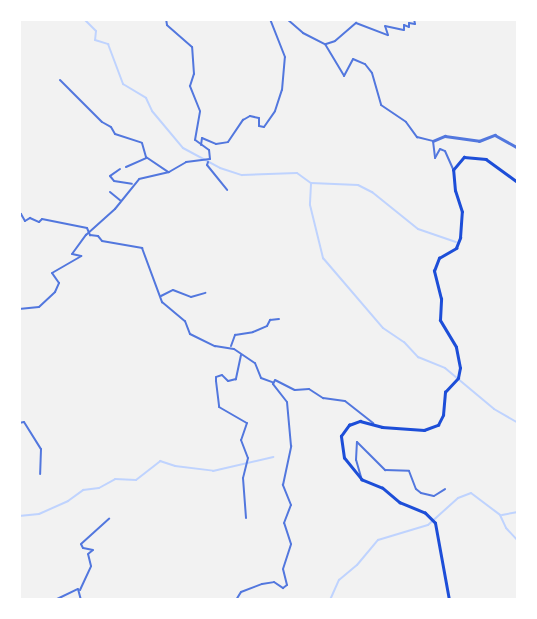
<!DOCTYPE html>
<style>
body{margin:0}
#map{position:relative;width:537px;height:619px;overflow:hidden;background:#f2f2f2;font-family:"Noto Serif",serif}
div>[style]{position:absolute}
.stream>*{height:2px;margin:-1px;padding:0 1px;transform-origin:1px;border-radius:1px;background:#bfd3fe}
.minor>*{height:2px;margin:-1px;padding:0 1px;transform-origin:1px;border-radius:1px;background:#5277de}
.tertiary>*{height:2.5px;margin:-1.25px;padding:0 1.25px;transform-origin:1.25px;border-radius:1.25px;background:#5277de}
.secondary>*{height:2.5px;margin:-1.25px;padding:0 1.25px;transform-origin:1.25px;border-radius:1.25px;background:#1d4ed8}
span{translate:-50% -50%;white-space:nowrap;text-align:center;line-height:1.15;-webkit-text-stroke:7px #fff;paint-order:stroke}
.frame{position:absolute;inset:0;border:21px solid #fff;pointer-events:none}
</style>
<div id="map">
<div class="stream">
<div style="left:84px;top:19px;width:17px;rotate:45deg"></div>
<div style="left:96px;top:31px;width:9px;rotate:96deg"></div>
<div style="left:95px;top:40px;width:14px;rotate:17deg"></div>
<div style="left:108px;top:44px;width:43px;rotate:69.4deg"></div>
<div style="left:123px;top:84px;width:27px;rotate:31deg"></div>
<div style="left:146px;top:98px;width:14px;rotate:65deg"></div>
<div style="left:152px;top:111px;width:48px;rotate:50deg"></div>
<div style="left:183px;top:148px;width:42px;rotate:28.4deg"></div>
<div style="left:220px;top:168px;width:23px;rotate:18deg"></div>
<div style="left:242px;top:175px;width:55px;rotate:-2.1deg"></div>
<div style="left:297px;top:173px;width:17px;rotate:36deg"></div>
<div style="left:311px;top:183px;width:47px;rotate:2.4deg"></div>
<div style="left:358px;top:185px;width:16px;rotate:27deg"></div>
<div style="left:372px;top:192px;width:59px;rotate:38.8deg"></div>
<div style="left:418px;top:229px;width:40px;rotate:18.9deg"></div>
<div style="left:311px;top:184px;width:21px;rotate:93deg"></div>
<div style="left:310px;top:205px;width:55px;rotate:76.2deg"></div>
<div style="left:323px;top:258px;width:92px;rotate:49.4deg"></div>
<div style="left:383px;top:328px;width:25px;rotate:34deg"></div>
<div style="left:404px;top:342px;width:21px;rotate:47deg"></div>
<div style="left:418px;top:357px;width:29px;rotate:22deg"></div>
<div style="left:445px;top:368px;width:64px;rotate:39.9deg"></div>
<div style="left:494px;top:409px;width:28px;rotate:30deg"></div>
<div style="left:502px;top:515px;width:16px;rotate:-11deg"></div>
<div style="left:19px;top:516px;width:20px;rotate:-6deg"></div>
<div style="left:39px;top:514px;width:32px;rotate:-24deg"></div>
<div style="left:68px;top:501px;width:19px;rotate:-36deg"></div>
<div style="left:83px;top:490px;width:16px;rotate:-7deg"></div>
<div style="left:99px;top:488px;width:18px;rotate:-29deg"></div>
<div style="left:115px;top:479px;width:21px;rotate:3deg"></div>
<div style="left:136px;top:480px;width:31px;rotate:-38deg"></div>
<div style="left:160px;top:461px;width:16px;rotate:18deg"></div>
<div style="left:175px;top:466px;width:38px;rotate:7deg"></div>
<div style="left:213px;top:471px;width:62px;rotate:-13.1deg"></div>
<div style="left:330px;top:600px;width:22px;rotate:-66deg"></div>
<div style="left:339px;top:580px;width:23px;rotate:-40deg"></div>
<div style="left:357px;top:565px;width:33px;rotate:-50deg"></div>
<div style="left:378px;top:540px;width:52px;rotate:-16.7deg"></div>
<div style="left:428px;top:525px;width:40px;rotate:-42deg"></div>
<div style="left:458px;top:498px;width:14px;rotate:-21deg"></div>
<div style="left:471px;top:493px;width:36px;rotate:37deg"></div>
<div style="left:500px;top:515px;width:14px;rotate:65deg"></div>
<div style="left:506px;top:528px;width:18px;rotate:47deg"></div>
</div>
<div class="minor">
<div style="left:287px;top:19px;width:21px;rotate:41deg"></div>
<div style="left:303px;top:33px;width:25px;rotate:27deg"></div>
<div style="left:325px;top:44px;width:37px;rotate:59deg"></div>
<div style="left:344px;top:76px;width:19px;rotate:-62deg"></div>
<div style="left:353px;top:59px;width:13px;rotate:23deg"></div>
<div style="left:365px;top:64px;width:11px;rotate:52deg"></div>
<div style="left:372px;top:73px;width:33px;rotate:74deg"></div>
<div style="left:381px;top:105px;width:30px;rotate:34deg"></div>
<div style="left:406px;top:122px;width:19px;rotate:54deg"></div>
<div style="left:417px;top:137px;width:16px;rotate:14deg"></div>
<div style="left:433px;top:141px;width:17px;rotate:83deg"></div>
<div style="left:435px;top:158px;width:10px;rotate:-61deg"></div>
<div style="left:440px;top:149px;width:5px;rotate:22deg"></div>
<div style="left:445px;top:151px;width:20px;rotate:66deg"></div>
<div style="left:326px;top:44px;width:9px;rotate:-18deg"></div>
<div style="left:335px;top:41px;width:28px;rotate:-41deg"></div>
<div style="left:356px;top:23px;width:34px;rotate:21deg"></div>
<div style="left:388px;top:35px;width:9px;rotate:-108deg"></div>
<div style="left:385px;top:26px;width:19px;rotate:12deg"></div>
<div style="left:404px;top:30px;width:5px;rotate:-90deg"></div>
<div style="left:404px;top:25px;width:5px;rotate:22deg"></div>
<div style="left:409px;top:27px;width:4px;rotate:-90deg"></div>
<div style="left:409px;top:23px;width:6px;rotate:9deg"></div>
<div style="left:415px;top:24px;width:5px;rotate:-101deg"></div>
<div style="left:60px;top:80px;width:59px;rotate:45deg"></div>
<div style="left:102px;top:122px;width:10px;rotate:29deg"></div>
<div style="left:111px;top:127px;width:8px;rotate:60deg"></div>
<div style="left:115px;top:134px;width:28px;rotate:18deg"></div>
<div style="left:142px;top:143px;width:15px;rotate:74deg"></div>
<div style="left:146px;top:157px;width:27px;rotate:34deg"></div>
<div style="left:201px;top:145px;width:7px;rotate:-82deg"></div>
<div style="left:202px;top:138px;width:15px;rotate:23deg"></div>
<div style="left:216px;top:144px;width:12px;rotate:-9deg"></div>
<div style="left:228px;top:142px;width:27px;rotate:-56deg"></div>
<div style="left:243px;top:120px;width:8px;rotate:-30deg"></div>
<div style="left:250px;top:116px;width:9px;rotate:13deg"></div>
<div style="left:259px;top:118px;width:8px;rotate:90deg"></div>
<div style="left:259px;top:126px;width:5px;rotate:11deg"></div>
<div style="left:264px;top:127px;width:19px;rotate:-55deg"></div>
<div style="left:275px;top:111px;width:22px;rotate:-72deg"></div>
<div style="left:282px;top:90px;width:33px;rotate:-85deg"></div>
<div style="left:285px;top:57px;width:41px;rotate:-111.5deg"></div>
<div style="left:208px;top:162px;width:3px;rotate:108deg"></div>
<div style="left:207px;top:165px;width:32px;rotate:51deg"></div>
<div style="left:126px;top:167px;width:22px;rotate:-24deg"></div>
<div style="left:120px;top:169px;width:12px;rotate:145deg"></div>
<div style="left:110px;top:176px;width:6px;rotate:51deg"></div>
<div style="left:114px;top:181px;width:18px;rotate:9deg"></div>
<div style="left:110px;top:192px;width:13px;rotate:39deg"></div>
<div style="left:19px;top:216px;width:3px;rotate:-45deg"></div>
<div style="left:21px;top:214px;width:8px;rotate:60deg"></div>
<div style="left:25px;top:221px;width:6px;rotate:-31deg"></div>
<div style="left:30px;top:218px;width:10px;rotate:24deg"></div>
<div style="left:39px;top:222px;width:4px;rotate:-45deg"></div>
<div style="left:42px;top:219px;width:46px;rotate:11.3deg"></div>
<div style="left:87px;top:228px;width:8px;rotate:67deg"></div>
<div style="left:90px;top:235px;width:8px;rotate:7deg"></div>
<div style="left:98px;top:236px;width:6px;rotate:51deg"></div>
<div style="left:102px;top:241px;width:41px;rotate:9.9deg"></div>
<div style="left:142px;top:248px;width:58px;rotate:69.7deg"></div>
<div style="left:162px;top:302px;width:30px;rotate:40deg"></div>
<div style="left:185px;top:321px;width:14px;rotate:69deg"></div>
<div style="left:190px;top:334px;width:28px;rotate:26deg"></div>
<div style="left:215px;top:346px;width:19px;rotate:9deg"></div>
<div style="left:234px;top:349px;width:25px;rotate:34deg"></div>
<div style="left:255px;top:363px;width:16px;rotate:68deg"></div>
<div style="left:261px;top:378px;width:12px;rotate:20deg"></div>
<div style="left:19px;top:218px;width:10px;rotate:84deg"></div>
<div style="left:161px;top:296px;width:13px;rotate:-27deg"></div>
<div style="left:173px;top:290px;width:19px;rotate:21deg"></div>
<div style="left:191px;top:297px;width:15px;rotate:-16deg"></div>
<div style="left:19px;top:309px;width:20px;rotate:-6deg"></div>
<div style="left:39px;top:307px;width:22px;rotate:-43deg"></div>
<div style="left:55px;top:292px;width:10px;rotate:-66deg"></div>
<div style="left:59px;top:283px;width:12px;rotate:-125deg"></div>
<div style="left:52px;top:273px;width:34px;rotate:-30deg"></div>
<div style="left:81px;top:256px;width:9px;rotate:-167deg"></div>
<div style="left:72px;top:254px;width:24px;rotate:-54deg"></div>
<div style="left:86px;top:235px;width:39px;rotate:-42deg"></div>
<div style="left:115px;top:209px;width:38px;rotate:-51deg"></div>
<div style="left:139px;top:179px;width:31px;rotate:-13deg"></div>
<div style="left:169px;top:172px;width:20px;rotate:-30deg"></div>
<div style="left:186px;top:162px;width:24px;rotate:-7deg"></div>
<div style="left:210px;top:159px;width:9px;rotate:-96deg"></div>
<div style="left:209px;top:150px;width:17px;rotate:-144deg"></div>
<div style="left:195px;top:140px;width:29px;rotate:-80deg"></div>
<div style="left:200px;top:111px;width:27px;rotate:-112deg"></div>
<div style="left:190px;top:86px;width:13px;rotate:-72deg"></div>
<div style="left:194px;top:74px;width:27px;rotate:-94deg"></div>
<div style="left:192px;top:47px;width:33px;rotate:-139deg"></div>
<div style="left:167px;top:25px;width:6px;rotate:-99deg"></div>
<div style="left:231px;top:346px;width:12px;rotate:-70deg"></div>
<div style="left:235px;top:335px;width:18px;rotate:-9deg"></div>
<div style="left:253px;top:332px;width:15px;rotate:-23deg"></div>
<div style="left:267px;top:326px;width:7px;rotate:-63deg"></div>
<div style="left:270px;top:320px;width:9px;rotate:-6deg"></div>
<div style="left:241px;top:355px;width:25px;rotate:102deg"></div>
<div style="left:236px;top:379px;width:8px;rotate:166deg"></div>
<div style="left:228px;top:381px;width:8px;rotate:-135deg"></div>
<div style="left:222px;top:375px;width:6px;rotate:162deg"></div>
<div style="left:216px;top:377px;width:4px;rotate:90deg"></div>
<div style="left:216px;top:381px;width:26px;rotate:83deg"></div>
<div style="left:219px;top:407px;width:32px;rotate:30deg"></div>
<div style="left:247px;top:423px;width:18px;rotate:109deg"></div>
<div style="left:241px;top:440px;width:19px;rotate:69deg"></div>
<div style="left:248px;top:458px;width:21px;rotate:104deg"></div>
<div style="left:243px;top:478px;width:40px;rotate:85.7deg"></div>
<div style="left:19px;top:423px;width:5px;rotate:-11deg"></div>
<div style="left:24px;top:422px;width:32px;rotate:58deg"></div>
<div style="left:41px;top:449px;width:25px;rotate:92deg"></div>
<div style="left:361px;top:477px;width:18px;rotate:-106deg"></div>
<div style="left:356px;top:460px;width:18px;rotate:-87deg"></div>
<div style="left:357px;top:442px;width:40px;rotate:45deg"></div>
<div style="left:385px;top:470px;width:24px;rotate:2deg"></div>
<div style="left:409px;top:471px;width:19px;rotate:69deg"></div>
<div style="left:416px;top:489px;width:6px;rotate:39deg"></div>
<div style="left:421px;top:493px;width:13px;rotate:13deg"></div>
<div style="left:434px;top:496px;width:13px;rotate:-32deg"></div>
<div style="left:80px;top:590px;width:26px;rotate:-65deg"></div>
<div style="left:91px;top:566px;width:12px;rotate:-104deg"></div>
<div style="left:88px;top:554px;width:6px;rotate:-39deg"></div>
<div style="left:93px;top:550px;width:10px;rotate:-169deg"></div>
<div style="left:83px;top:548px;width:4px;rotate:-117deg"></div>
<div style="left:81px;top:544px;width:38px;rotate:-42deg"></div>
<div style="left:35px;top:600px;width:11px"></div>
<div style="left:55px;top:600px;width:25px;rotate:-26deg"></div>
<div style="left:78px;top:589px;width:11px;rotate:75deg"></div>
<div style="left:236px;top:600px;width:9px;rotate:-58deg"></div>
<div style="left:241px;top:592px;width:22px;rotate:-21deg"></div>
<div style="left:262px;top:584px;width:12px;rotate:-9deg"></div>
<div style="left:274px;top:582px;width:11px;rotate:34deg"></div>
<div style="left:283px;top:588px;width:5px;rotate:-37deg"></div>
<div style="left:287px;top:585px;width:16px;rotate:-104deg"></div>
<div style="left:283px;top:569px;width:26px;rotate:-72deg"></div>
<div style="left:291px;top:544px;width:22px;rotate:-108deg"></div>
<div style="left:284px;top:523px;width:19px;rotate:-69deg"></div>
<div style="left:291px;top:505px;width:22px;rotate:-112deg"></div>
<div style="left:283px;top:485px;width:40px;rotate:-78deg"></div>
<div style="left:291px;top:446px;width:44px;rotate:-95.2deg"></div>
<div style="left:287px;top:402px;width:23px;rotate:-128deg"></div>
<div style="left:273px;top:384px;width:4px;rotate:-63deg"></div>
<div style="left:275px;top:380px;width:22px;rotate:27deg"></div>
<div style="left:295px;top:390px;width:14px;rotate:-4deg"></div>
<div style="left:309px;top:389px;width:17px;rotate:33deg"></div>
<div style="left:323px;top:398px;width:22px;rotate:8deg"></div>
<div style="left:345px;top:401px;width:36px;rotate:38deg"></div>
</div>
<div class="tertiary">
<div style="left:433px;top:141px;width:13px;rotate:-23deg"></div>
<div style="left:445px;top:136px;width:34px;rotate:8deg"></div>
<div style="left:479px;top:141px;width:17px;rotate:-21deg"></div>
<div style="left:495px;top:135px;width:26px;rotate:29deg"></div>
</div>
<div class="secondary">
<div style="left:449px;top:600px;width:78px;rotate:-100.3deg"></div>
<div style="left:435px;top:523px;width:14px;rotate:-135deg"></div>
<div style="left:425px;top:513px;width:27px;rotate:-158deg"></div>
<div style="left:400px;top:503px;width:23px;rotate:-140deg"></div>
<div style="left:382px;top:488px;width:22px;rotate:-158deg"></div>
<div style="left:362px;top:480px;width:28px;rotate:-129deg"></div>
<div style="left:344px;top:458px;width:22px;rotate:-98deg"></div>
<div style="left:341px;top:436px;width:14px;rotate:-54deg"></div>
<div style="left:349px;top:425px;width:12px;rotate:-20deg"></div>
<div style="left:360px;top:421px;width:23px;rotate:15deg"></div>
<div style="left:382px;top:427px;width:42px;rotate:4.1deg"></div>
<div style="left:424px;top:430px;width:15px;rotate:-20deg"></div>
<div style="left:438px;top:425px;width:11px;rotate:-63deg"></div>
<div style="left:443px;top:415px;width:23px;rotate:-85deg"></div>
<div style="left:445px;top:392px;width:19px;rotate:-47deg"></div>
<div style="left:458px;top:378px;width:10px;rotate:-79deg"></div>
<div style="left:460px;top:368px;width:21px;rotate:-101deg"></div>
<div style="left:456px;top:347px;width:31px;rotate:-121deg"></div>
<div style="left:440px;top:320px;width:21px;rotate:-87deg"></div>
<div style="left:441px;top:299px;width:29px;rotate:-104deg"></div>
<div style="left:434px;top:271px;width:14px;rotate:-69deg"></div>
<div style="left:439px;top:258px;width:20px;rotate:-30deg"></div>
<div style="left:456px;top:248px;width:11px;rotate:-68deg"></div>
<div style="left:460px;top:238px;width:26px;rotate:-86deg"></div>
<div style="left:462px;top:212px;width:22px;rotate:-108deg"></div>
<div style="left:455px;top:191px;width:21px;rotate:-95deg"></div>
<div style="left:453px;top:170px;width:17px;rotate:-50deg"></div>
<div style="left:464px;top:157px;width:22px;rotate:5deg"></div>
<div style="left:486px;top:159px;width:39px;rotate:36deg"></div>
</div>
<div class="frame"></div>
</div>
